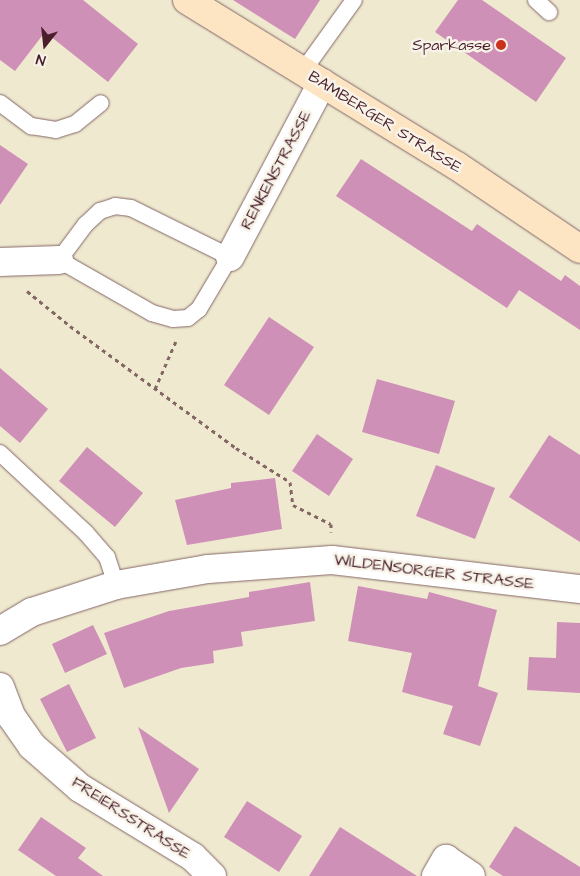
<!DOCTYPE html>
<style>
body{margin:0}
#map{position:relative;width:580px;height:876px;overflow:hidden;background:#efe9d0;font-family:"Architects Daughter",sans-serif}
div>[style]{position:absolute}
.building>*{inset:0;background:#cf90b7}
.path>*{height:3px;margin-top:-1.5px;transform-origin:0;background:repeating-linear-gradient(90deg,#846665 0 4px,transparent 0 8px)}
.roads{filter:drop-shadow(0 0 1px #846665) drop-shadow(0 0 1px #846665)}
.service>*{height:16px;margin:-8px;padding:0 8px;transform-origin:8px;border-radius:8px;background:#fff}
.minor>*{height:28px;margin:-14px;padding:0 14px;transform-origin:14px;border-radius:14px;background:#fff}
.secondary>*{height:28px;margin:-14px;padding:0 14px;transform-origin:14px;border-radius:14px;background:#fde5c4}
.dots>*{width:14px;height:14px;translate:-50% -50%;box-sizing:border-box;border:2px solid #f7f3e8;border-radius:50%}
span{translate:-50% -50%;white-space:nowrap;text-align:center;line-height:1.15;-webkit-text-stroke:5px #f7f3e8;paint-order:stroke}
.poi-label{font-size:16px;color:#4a1f2b}
.right{translate:-100% -50%;text-align:right}
.street-label{font-size:16px;color:#4a1f2b}
.north{position:absolute;left:20px;top:20px;width:50px;height:50px;-webkit-text-stroke:4px #f7f3e8;paint-order:stroke;rotate:196deg;font-size:14px;font-weight:700;line-height:20px;text-align:center;color:#4a1f2b}
.north::after{content:'';display:block;margin:auto;width:18px;height:22px;background:#4a1f2b;clip-path:polygon(50% 0,100% 100%,50% 72%,0 100%)}
</style>
<div id="map">
<div class="building">
<div style="clip-path:polygon(0 0,83px 0,138px 44px,108px 82px,45px 32px,15px 71px,0 60px)"></div>
<div style="clip-path:polygon(233px 0,320px 0,295px 39px)"></div>
<div style="clip-path:polygon(458px 0,482px 0,566px 58px,536px 102px,435px 32px)"></div>
<div style="clip-path:polygon(0 145px,28px 164px,0 205px)"></div>
<div style="clip-path:polygon(361px 159px,472px 231px,477px 224px,561px 281px,565px 275px,580px 286px,580px 330px,519px 290px,507px 308px,336px 196px)"></div>
<div style="clip-path:polygon(269px 317px,314px 347px,269px 415px,224px 385px)"></div>
<div style="clip-path:polygon(0 368px,48px 409px,20px 443px,0 426px)"></div>
<div style="clip-path:polygon(377px 379px,455px 401px,439px 454px,362px 432px)"></div>
<div style="clip-path:polygon(317px 434px,353px 459px,329px 496px,292px 471px)"></div>
<div style="clip-path:polygon(549px 435px,580px 455px,580px 542px,509px 497px)"></div>
<div style="clip-path:polygon(87px 447px,143px 493px,115px 527px,59px 481px)"></div>
<div style="clip-path:polygon(436px 465px,495px 488px,475px 539px,416px 516px)"></div>
<div style="clip-path:polygon(275px 478px,282px 529px,187px 545px,175px 500px,231px 488px,231px 483px)"></div>
<div style="clip-path:polygon(310px 582px,315px 621px,241px 632px,243px 646px,213px 651px,214px 663px,181px 668px,124px 688px,104px 633px,169px 611px,249px 597px,249px 592px)"></div>
<div style="clip-path:polygon(358px 586px,427px 599px,429px 592px,497px 610px,478px 686px,498px 693px,480px 746px,443px 734px,453px 706px,402px 692px,412px 653px,348px 641px)"></div>
<div style="clip-path:polygon(557px 622px,580px 623px,580px 693px,527px 690px,529px 657px,556px 658px)"></div>
<div style="clip-path:polygon(93px 625px,107px 654px,65px 673px,52px 644px)"></div>
<div style="clip-path:polygon(69px 684px,96px 738px,67px 752px,40px 699px)"></div>
<div style="clip-path:polygon(138px 727px,199px 769px,169px 813px)"></div>
<div style="clip-path:polygon(247px 801px,302px 836px,279px 872px,224px 837px)"></div>
<div style="clip-path:polygon(41px 817px,86px 848px,78px 858px,103px 876px,56px 876px,18px 850px)"></div>
<div style="clip-path:polygon(515px 826px,580px 867px,580px 876px,503px 876px,489px 867px)"></div>
<div style="clip-path:polygon(340px 827px,417px 876px,309px 876px)"></div>
</div>
<div class="path">
<div style="left:27px;top:291px;width:55px;rotate:39.1deg"></div>
<div style="left:70px;top:326px;width:206px;rotate:36.3deg"></div>
<div style="left:236px;top:448px;width:64px;rotate:32.2deg"></div>
<div style="left:290px;top:482px;width:23px;rotate:83deg"></div>
<div style="left:293px;top:505px;width:42px;rotate:26.6deg"></div>
<div style="left:331px;top:524px;width:8px;rotate:90deg"></div>
<div style="left:155px;top:389px;width:52px;rotate:-66.4deg"></div>
</div>
<div class="roads">
<div class="service">
<div style="left:536px;top:0;width:18px;rotate:43deg"></div>
<div style="left:303px;top:71px;width:87px;rotate:-54.3deg"></div>
<div style="left:0;top:103px;width:39px;rotate:37deg"></div>
<div style="left:31px;top:126px;width:25px;rotate:9deg"></div>
<div style="left:56px;top:130px;width:20px;rotate:-18deg"></div>
<div style="left:75px;top:124px;width:33px;rotate:-39deg"></div>
<div style="left:115px;top:206px;width:16px;rotate:7deg"></div>
<div style="left:131px;top:208px;width:110px;rotate:26.3deg"></div>
<div style="left:230px;top:257px;width:61px;rotate:120.8deg"></div>
<div style="left:199px;top:309px;width:14px;rotate:141deg"></div>
<div style="left:188px;top:318px;width:15px;rotate:176deg"></div>
<div style="left:173px;top:319px;width:22px;rotate:-164deg"></div>
<div style="left:152px;top:313px;width:107px;rotate:-150.3deg"></div>
<div style="left:59px;top:260px;width:44px;rotate:-53.4deg"></div>
<div style="left:85px;top:225px;width:21px;rotate:-43deg"></div>
<div style="left:100px;top:211px;width:16px;rotate:-18deg"></div>
<div style="left:0;top:453px;width:117px;rotate:42.9deg"></div>
<div style="left:86px;top:533px;width:32px;rotate:49deg"></div>
<div style="left:107px;top:557px;width:29px;rotate:72deg"></div>
</div>
<div class="minor">
<div style="left:230px;top:257px;width:197px;rotate:-62.1deg"></div>
<div style="left:0;top:262px;width:59px;rotate:-1.9deg"></div>
<div style="left:0;top:631px;width:37px;rotate:-31deg"></div>
<div style="left:32px;top:612px;width:88px;rotate:-17.8deg"></div>
<div style="left:116px;top:585px;width:93px;rotate:-9.9deg"></div>
<div style="left:208px;top:569px;width:124px;rotate:-4.2deg"></div>
<div style="left:332px;top:560px;width:250px;rotate:6.7deg"></div>
<div style="left:0;top:687px;width:31px;rotate:69deg"></div>
<div style="left:11px;top:716px;width:37px;rotate:55deg"></div>
<div style="left:32px;top:746px;width:64px;rotate:41.2deg"></div>
<div style="left:80px;top:788px;width:132px;rotate:31.4deg"></div>
<div style="left:193px;top:857px;width:27px;rotate:45deg"></div>
<div style="left:436px;top:876px;width:20px;rotate:-60deg"></div>
<div style="left:446px;top:859px;width:30px;rotate:34deg"></div>
</div>
<div class="secondary">
<div style="left:187px;top:0;width:317px;rotate:31.6deg"></div>
<div style="left:457px;top:166px;width:148px;rotate:34deg"></div>
</div>
</div>
<div class="dots">
<div style="left:501px;top:45px;background:#c8321e"></div>
</div>
<div class="poi-label">
<span class="right" style="left:491px;top:45px">Sparkasse</span>
</div>
<div class="street-label">
<span style="left:385px;top:122px;rotate:32deg">BAMBERGER STRASSE</span>
<span style="left:276px;top:170px;rotate:-62deg">RENKENSTRASSE</span>
<span style="left:434px;top:572px;rotate:7deg">WILDENSORGER STRASSE</span>
<span style="left:131px;top:818px;rotate:33deg">FREIERSSTRASSE</span>
</div>
<div class="north">N</div>
</div>
